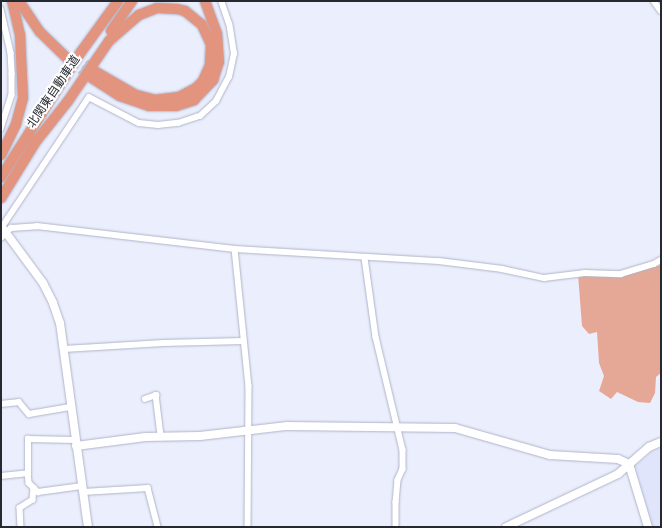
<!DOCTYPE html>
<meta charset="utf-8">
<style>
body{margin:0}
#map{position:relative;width:662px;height:528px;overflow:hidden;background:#ebeefc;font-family:Roboto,"Noto Sans JP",sans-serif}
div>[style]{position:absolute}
.built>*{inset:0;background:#e0e5fc}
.forest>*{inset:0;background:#e6a896}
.highway-tunnel>*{height:10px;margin-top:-5px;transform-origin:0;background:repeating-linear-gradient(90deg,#c4c7d3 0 10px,transparent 0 15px)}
.roads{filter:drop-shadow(0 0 1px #afb4c9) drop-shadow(0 0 1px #afb4c9)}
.street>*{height:5.5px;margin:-2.75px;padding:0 2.75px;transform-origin:2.75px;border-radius:2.75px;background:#fff}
.secondary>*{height:8px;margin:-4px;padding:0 4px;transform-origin:4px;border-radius:4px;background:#fff}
.highway>*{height:10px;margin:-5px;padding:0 5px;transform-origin:5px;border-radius:5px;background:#e3947e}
span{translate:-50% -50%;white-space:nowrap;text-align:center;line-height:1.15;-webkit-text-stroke:4px #fff;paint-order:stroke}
.street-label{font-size:12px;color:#272931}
.frame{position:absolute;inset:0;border:2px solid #272931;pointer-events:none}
</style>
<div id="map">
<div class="built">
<div style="clip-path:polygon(661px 448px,661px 527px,652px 527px,635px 466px,652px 452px)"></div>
</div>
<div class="forest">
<div style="clip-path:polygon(661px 265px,661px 373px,656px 377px,655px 393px,650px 403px,638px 402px,617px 392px,611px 399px,599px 391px,604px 376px,599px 363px,597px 332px,589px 334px,582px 326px,578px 274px,621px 274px)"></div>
</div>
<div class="highway-tunnel">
<div style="left:73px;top:54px;width:29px;rotate:38deg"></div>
<div style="left:69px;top:60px;width:29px;rotate:38deg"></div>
</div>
<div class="roads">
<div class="street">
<div style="left:654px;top:1px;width:12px;rotate:55deg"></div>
<div style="left:1px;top:9px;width:45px;rotate:77.2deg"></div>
<div style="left:11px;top:53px;width:21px;rotate:87deg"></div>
<div style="left:12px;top:74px;width:21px;rotate:90deg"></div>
<div style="left:12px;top:95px;width:36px;rotate:108deg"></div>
<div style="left:2px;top:227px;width:156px;rotate:-56.2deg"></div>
<div style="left:89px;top:97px;width:56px;rotate:27.5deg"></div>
<div style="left:139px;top:123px;width:19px;rotate:6deg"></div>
<div style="left:158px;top:125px;width:20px;rotate:-6deg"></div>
<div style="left:178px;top:123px;width:23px;rotate:-18deg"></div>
<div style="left:200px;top:116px;width:22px;rotate:-43deg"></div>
<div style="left:216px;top:101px;width:27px;rotate:-62deg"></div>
<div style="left:229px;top:77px;width:24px;rotate:-78deg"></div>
<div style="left:234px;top:54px;width:30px;rotate:-99deg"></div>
<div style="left:229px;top:24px;width:24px;rotate:-109deg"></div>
<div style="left:1px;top:238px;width:14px;rotate:-45deg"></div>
<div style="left:11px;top:228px;width:26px;rotate:-4deg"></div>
<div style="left:37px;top:226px;width:199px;rotate:6.6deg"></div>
<div style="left:235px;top:249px;width:204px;rotate:3.4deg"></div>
<div style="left:439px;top:261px;width:64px;rotate:7.2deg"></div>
<div style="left:502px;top:269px;width:43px;rotate:12.1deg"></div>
<div style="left:544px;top:278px;width:41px;rotate:-7deg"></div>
<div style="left:585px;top:273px;width:36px;rotate:2deg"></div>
<div style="left:621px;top:274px;width:34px;rotate:-17deg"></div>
<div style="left:654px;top:264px;width:8px;rotate:-30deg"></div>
<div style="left:235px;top:249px;width:138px;rotate:84.2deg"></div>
<div style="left:249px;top:386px;width:141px;rotate:90.4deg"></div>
<div style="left:365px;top:258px;width:80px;rotate:82.1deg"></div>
<div style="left:376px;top:337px;width:116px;rotate:76.6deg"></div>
<div style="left:403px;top:450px;width:19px;rotate:90deg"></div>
<div style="left:403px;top:469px;width:12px;rotate:114deg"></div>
<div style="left:398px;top:480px;width:22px;rotate:95deg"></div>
<div style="left:396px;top:502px;width:25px;rotate:90deg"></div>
<div style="left:64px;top:349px;width:99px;rotate:-3.5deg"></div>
<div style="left:163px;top:343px;width:80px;rotate:-1.4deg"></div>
<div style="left:145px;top:399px;width:12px;rotate:-20deg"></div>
<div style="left:156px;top:395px;width:41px;rotate:83deg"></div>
<div style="left:1px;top:404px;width:18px;rotate:-6deg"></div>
<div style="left:19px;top:402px;width:16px;rotate:50deg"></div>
<div style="left:29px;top:414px;width:43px;rotate:-9.5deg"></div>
<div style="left:28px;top:474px;width:35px;rotate:-90deg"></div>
<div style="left:28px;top:439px;width:47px;rotate:1.2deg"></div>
<div style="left:1px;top:476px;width:27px;rotate:-6deg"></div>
<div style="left:28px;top:473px;width:10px;rotate:84deg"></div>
<div style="left:29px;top:483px;width:7px;rotate:45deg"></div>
<div style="left:34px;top:488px;width:12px;rotate:95deg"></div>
<div style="left:33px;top:500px;width:15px;rotate:148deg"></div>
<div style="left:20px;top:508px;width:19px;rotate:87deg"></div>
<div style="left:34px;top:488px;width:6px;rotate:45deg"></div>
<div style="left:38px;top:492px;width:44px;rotate:-7.8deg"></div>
<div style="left:83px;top:492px;width:65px;rotate:-3.5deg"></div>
<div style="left:148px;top:488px;width:40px;rotate:75.6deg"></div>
</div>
<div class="secondary">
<div style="left:1px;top:226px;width:71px;rotate:53.6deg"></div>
<div style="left:43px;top:283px;width:22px;rotate:63deg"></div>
<div style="left:53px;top:303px;width:21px;rotate:71deg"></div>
<div style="left:60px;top:323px;width:206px;rotate:82.2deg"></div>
<div style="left:76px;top:446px;width:70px;rotate:-7.4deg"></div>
<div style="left:145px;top:437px;width:55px;rotate:-1deg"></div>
<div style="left:200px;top:436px;width:88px;rotate:-6.6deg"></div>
<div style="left:287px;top:426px;width:168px;rotate:0.7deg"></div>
<div style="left:455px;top:428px;width:99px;rotate:15.9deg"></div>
<div style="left:550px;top:455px;width:68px;rotate:3.4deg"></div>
<div style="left:618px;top:459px;width:12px;rotate:24deg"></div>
<div style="left:629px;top:464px;width:66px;rotate:73.2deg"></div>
<div style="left:506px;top:527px;width:124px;rotate:-25.3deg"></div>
<div style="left:618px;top:474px;width:41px;rotate:-41.1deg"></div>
<div style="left:649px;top:447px;width:13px;rotate:-23deg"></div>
</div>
<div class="highway">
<div style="left:19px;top:1px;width:37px;rotate:56deg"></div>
<div style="left:40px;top:32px;width:40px;rotate:44deg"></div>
<div style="left:111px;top:31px;width:37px;rotate:-55deg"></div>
<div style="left:92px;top:78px;width:33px;rotate:33deg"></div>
<div style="left:120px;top:96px;width:31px;rotate:19deg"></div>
<div style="left:149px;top:106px;width:27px"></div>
<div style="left:176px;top:106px;width:19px;rotate:-18deg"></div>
<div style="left:194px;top:100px;width:28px;rotate:-46deg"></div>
<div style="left:213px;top:80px;width:19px;rotate:-72deg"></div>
<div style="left:219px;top:62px;width:28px;rotate:-94deg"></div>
<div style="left:217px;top:34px;width:35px;rotate:-110deg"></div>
<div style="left:34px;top:144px;width:55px;rotate:-51.7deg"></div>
<div style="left:68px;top:101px;width:73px;rotate:-55.7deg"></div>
<div style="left:109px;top:41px;width:40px;rotate:-41deg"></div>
<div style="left:139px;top:15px;width:19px;rotate:-21deg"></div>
<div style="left:157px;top:8px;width:20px;rotate:3deg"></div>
<div style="left:177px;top:9px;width:8px;rotate:14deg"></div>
<div style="left:185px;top:11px;width:22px;rotate:39deg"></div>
<div style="left:202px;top:25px;width:21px;rotate:65deg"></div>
<div style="left:211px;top:44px;width:21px;rotate:93deg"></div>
<div style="left:210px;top:65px;width:17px;rotate:114deg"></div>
<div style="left:203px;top:81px;width:10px;rotate:135deg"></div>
<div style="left:196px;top:88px;width:19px;rotate:152deg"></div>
<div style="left:179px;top:97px;width:23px;rotate:173deg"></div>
<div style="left:156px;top:100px;width:21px;rotate:-166deg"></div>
<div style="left:136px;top:95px;width:46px;rotate:-150.1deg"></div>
<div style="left:1px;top:155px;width:34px;rotate:-64deg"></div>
<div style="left:16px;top:124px;width:27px;rotate:-75deg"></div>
<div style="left:23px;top:98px;width:63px;rotate:-92.7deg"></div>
<div style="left:20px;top:35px;width:35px;rotate:-103deg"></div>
<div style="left:1px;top:177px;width:148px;rotate:-57.4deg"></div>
<div style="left:81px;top:52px;width:63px;rotate:-54deg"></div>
<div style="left:1px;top:198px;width:70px;rotate:-58.3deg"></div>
</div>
</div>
<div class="street-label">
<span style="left:54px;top:92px;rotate:-56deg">北関東自動車道</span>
</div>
<div class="frame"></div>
</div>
